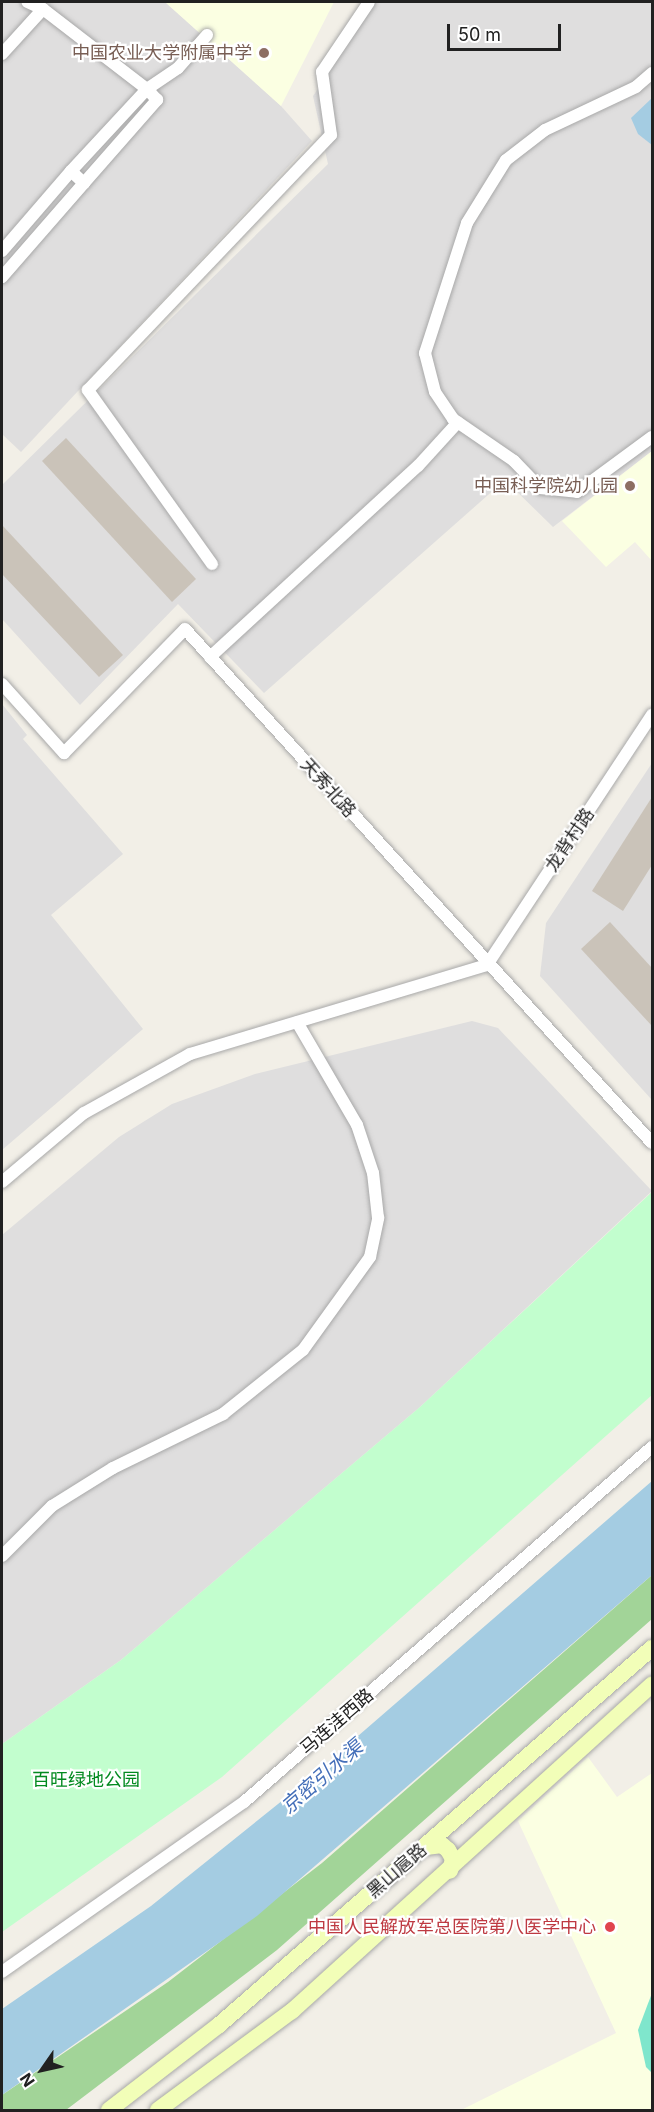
<!DOCTYPE html>
<meta charset="utf-8">
<style>
body{margin:0}
#map{position:relative;width:654px;height:2112px;overflow:hidden;background:#f2efe7;font-family:Inter,"Noto Sans SC",sans-serif}
div>[style]{position:absolute}
.residential>*{inset:0;background:#dfdede}
.education>*{inset:0;background:#fbffe2}
.forest>*{inset:0;background:#a2d498}
.park>*{inset:0;background:#c2fece}
.pitch>*{inset:0;background:#7fe6cc}
.water>*{inset:0;background:#a4cce2}
.building>*{inset:0;background:#cac3b9}
.roads{filter:drop-shadow(0 0 2px #a8a8a8) drop-shadow(0 0 2px #a8a8a8)}
.minor>*{height:12px;margin:-6px;padding:0 6px;transform-origin:6px;border-radius:6px;background:#fff}
.secondary>*{height:16px;margin:-8px;padding:0 8px;transform-origin:8px;border-radius:8px;background:#f2feb8}
.dots>*{width:16px;height:16px;translate:-50% -50%;box-sizing:border-box;border:3px solid #fff;border-radius:50%}
span{translate:-50% -50%;white-space:nowrap;text-align:center;line-height:1.15;-webkit-text-stroke:4.5px #fff;paint-order:stroke}
.education-label{font-size:18px;color:#785e54}
.right{translate:-100% -50%;text-align:right}
.street-label{font-size:18px;color:#212121}
.park-label{font-size:18px;color:#038a20}
.health-label{font-size:18px;color:#be3a42}
.water-label{font-size:20px;color:#446fb9;font-style:italic}
.frame{position:absolute;inset:0;border:3px solid #212121;pointer-events:none}
.north{position:absolute;left:12px;top:2040px;width:60px;height:60px;-webkit-text-stroke:4px #fff;paint-order:stroke;rotate:236deg;font-size:16px;font-weight:700;line-height:24px;text-align:center;color:#212121}
.north::after{content:'';display:block;margin:auto;width:21px;height:27px;background:#212121;clip-path:polygon(50% 0,100% 100%,50% 72%,0 100%)}
.scale{position:absolute;left:447px;top:24px;width:114px;height:27px;box-sizing:border-box;border:3px solid #212121;border-top:0;padding-left:8px;font-size:18px;line-height:21px;white-space:nowrap;color:#212121;-webkit-text-stroke:4px #fff;paint-order:stroke}
</style>
<div id="map">
<div class="residential">
<div style="clip-path:polygon(2px 2px,165px 2px,281px 106px,312px 141px,21px 452px,2px 434px)"></div>
<div style="clip-path:polygon(376px 2px,652px 2px,652px 451px,553px 527px,505px 480px,264px 693px,178px 604px,80px 705px,2px 619px,2px 485px,328px 164px,313px 96px)"></div>
<div style="clip-path:polygon(2px 704px,27px 735px,23px 739px,123px 854px,51px 915px,143px 1029px,2px 1150px)"></div>
<div style="clip-path:polygon(652px 763px,652px 1100px,540px 976px,546px 923px)"></div>
<div style="clip-path:polygon(472px 1021px,498px 1028px,652px 1191px,420px 1407px,121px 1660px,2px 1744px,2px 1235px,119px 1137px,172px 1104px,255px 1074px)"></div>
</div>
<div class="education">
<div style="clip-path:polygon(165px 2px,334px 2px,281px 106px)"></div>
<div style="clip-path:polygon(652px 451px,652px 561px,635px 542px,606px 567px,562px 521px)"></div>
<div style="clip-path:polygon(588px 1757px,617px 1797px,652px 1773px,652px 2110px,461px 2110px,616px 2033px,518px 1821px)"></div>
</div>
<div class="forest">
<div style="clip-path:polygon(652px 1575px,652px 1619px,277px 1950px,66px 2110px,2px 2110px,2px 2095px,168px 1982px,322px 1863px)"></div>
</div>
<div class="park">
<div style="clip-path:polygon(652px 1192px,652px 1395px,222px 1777px,2px 1932px,2px 1744px,121px 1660px,420px 1407px)"></div>
</div>
<div class="pitch">
<div style="clip-path:polygon(652px 1993px,652px 2073px,646px 2067px,638px 2030px)"></div>
</div>
<div class="water">
<div style="clip-path:polygon(652px 98px,652px 145px,638px 134px,631px 118px)"></div>
<div style="clip-path:polygon(652px 1481px,652px 1575px,257px 1916px,2px 2095px,2px 2009px,151px 1906px,298px 1788px)"></div>
</div>
<div class="building">
<div style="clip-path:polygon(66px 438px,196px 579px,172px 602px,42px 461px)"></div>
<div style="clip-path:polygon(2px 525px,123px 655px,99px 677px,2px 574px)"></div>
<div style="clip-path:polygon(652px 797px,652px 865px,623px 911px,592px 891px)"></div>
<div style="clip-path:polygon(610px 922px,652px 968px,652px 1026px,581px 949px)"></div>
</div>
<div class="roads">
<div class="minor">
<div style="left:43px;top:9px;width:131px;rotate:37.6deg"></div>
<div style="left:147px;top:89px;width:112px;rotate:132.8deg"></div>
<div style="left:2px;top:54px;width:61px;rotate:-47.7deg"></div>
<div style="left:43px;top:9px;width:17px;rotate:-156deg"></div>
<div style="left:652px;top:73px;width:21px;rotate:139deg"></div>
<div style="left:636px;top:87px;width:101px;rotate:154.7deg"></div>
<div style="left:545px;top:130px;width:49px;rotate:142.4deg"></div>
<div style="left:506px;top:160px;width:74px;rotate:121.8deg"></div>
<div style="left:467px;top:223px;width:137px;rotate:107.9deg"></div>
<div style="left:425px;top:353px;width:40px;rotate:75.6deg"></div>
<div style="left:435px;top:392px;width:32px;rotate:56deg"></div>
<div style="left:453px;top:419px;width:74px;rotate:34.5deg"></div>
<div style="left:514px;top:461px;width:37px;rotate:46deg"></div>
<div style="left:540px;top:488px;width:37px;rotate:6deg"></div>
<div style="left:577px;top:492px;width:93px;rotate:-36.3deg"></div>
<div style="left:84px;top:183px;width:111px;rotate:-48.7deg"></div>
<div style="left:157px;top:100px;width:15px;rotate:-132deg"></div>
<div style="left:147px;top:89px;width:37px;rotate:-34deg"></div>
<div style="left:178px;top:68px;width:44px;rotate:-48.7deg"></div>
<div style="left:2px;top:251px;width:106px;rotate:-49.2deg"></div>
<div style="left:71px;top:171px;width:18px;rotate:43deg"></div>
<div style="left:84px;top:183px;width:125px;rotate:131.1deg"></div>
<div style="left:212px;top:564px;width:214px;rotate:-125.5deg"></div>
<div style="left:88px;top:390px;width:352px;rotate:-46.4deg"></div>
<div style="left:331px;top:135px;width:64px;rotate:-98.1deg"></div>
<div style="left:322px;top:72px;width:84px;rotate:-56.1deg"></div>
<div style="left:210px;top:657px;width:282px;rotate:-42.6deg"></div>
<div style="left:418px;top:466px;width:59px;rotate:-47.7deg"></div>
<div style="left:2px;top:684px;width:93px;rotate:48.1deg"></div>
<div style="left:64px;top:753px;width:173px;rotate:-45.7deg"></div>
<div style="left:185px;top:629px;width:694px;rotate:47.74deg"></div>
<div style="left:2px;top:1182px;width:107px;rotate:-40.1deg"></div>
<div style="left:84px;top:1113px;width:121px;rotate:-29.1deg"></div>
<div style="left:190px;top:1054px;width:310px;rotate:-16.7deg"></div>
<div style="left:487px;top:965px;width:300px;rotate:-56.6deg"></div>
<div style="left:2px;top:1556px;width:71px;rotate:-45deg"></div>
<div style="left:52px;top:1506px;width:72px;rotate:-31.9deg"></div>
<div style="left:113px;top:1468px;width:123px;rotate:-26.1deg"></div>
<div style="left:223px;top:1414px;width:102px;rotate:-38.7deg"></div>
<div style="left:303px;top:1350px;width:115px;rotate:-54.2deg"></div>
<div style="left:370px;top:1257px;width:40px;rotate:-78deg"></div>
<div style="left:378px;top:1218px;width:45px;rotate:-96.3deg"></div>
<div style="left:373px;top:1173px;width:51px;rotate:-108.4deg"></div>
<div style="left:357px;top:1125px;width:119px;rotate:-120.2deg"></div>
<div style="left:2px;top:1972px;width:296px;rotate:-35.1deg"></div>
<div style="left:244px;top:1802px;width:541px;rotate:-41.03deg"></div>
</div>
<div class="secondary">
<div style="left:426px;top:1847px;width:16px;rotate:-7deg"></div>
<div style="left:442px;top:1845px;width:8px;rotate:40deg"></div>
<div style="left:448px;top:1850px;width:10px;rotate:61deg"></div>
<div style="left:453px;top:1859px;width:12px;rotate:104deg"></div>
<div style="left:109px;top:2110px;width:139px;rotate:-37.7deg"></div>
<div style="left:219px;top:2025px;width:574px;rotate:-41.05deg"></div>
<div style="left:158px;top:2110px;width:167px;rotate:-36.5deg"></div>
<div style="left:292px;top:2011px;width:486px;rotate:-42.2deg"></div>
</div>
</div>
<div class="dots">
<div style="left:264px;top:53px;background:#8d6e63"></div>
<div style="left:630px;top:486px;background:#8d6e63"></div>
<div style="left:610px;top:1927px;background:#e0444e"></div>
</div>
<div class="education-label">
<span class="right" style="left:252px;top:53px">中国农业大学附属中学</span>
<span class="right" style="left:618px;top:486px">中国科学院幼儿园</span>
</div>
<div class="street-label">
<span style="left:328px;top:788px;rotate:48deg">天秀北路</span>
<span style="left:570px;top:840px;rotate:-56deg">龙背村路</span>
<span style="left:337px;top:1722px;rotate:-41deg">马连洼西路</span>
<span style="left:397px;top:1871px;rotate:-41deg">黑山扈路</span>
</div>
<div class="park-label">
<span style="left:86px;top:1780px">百旺绿地公园</span>
</div>
<div class="health-label">
<span class="right" style="left:596px;top:1927px">中国人民解放军总医院第八医学中心</span>
</div>
<div class="water-label">
<span style="left:322px;top:1777px;rotate:-41deg">京密引水渠</span>
</div>
<div class="frame"></div>
<div class="north">N</div>
<div class="scale">50 m</div>
</div>
